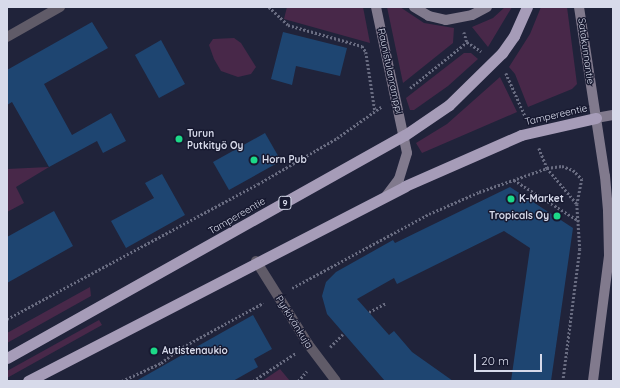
<!DOCTYPE html>
<meta charset="utf-8">
<style>
body{margin:0}
#map{position:relative;width:620px;height:388px;overflow:hidden;background:#20233a;font-family:Quicksand,sans-serif}
div>[style]{position:absolute}
.green>*{inset:0;background:#482849}
.building>*{inset:0;background:#1e4571}
.path>*{height:2.5px;margin-top:-1.25px;transform-origin:0;background:repeating-linear-gradient(90deg,#696c81 0 2px,transparent 0 4px)}
.minor>*{height:10px;margin:-5px;padding:0 5px;transform-origin:5px;border-radius:5px;background:#605b68}
.secondary>*{height:10px;margin:-5px;padding:0 5px;transform-origin:5px;border-radius:5px;background:#817a8d}
.trunk>*{height:11px;margin:-5.5px;padding:0 5.5px;transform-origin:5.5px;border-radius:5.5px;background:#a69cb8}
.dots>*{width:11px;height:11px;translate:-50% -50%;box-sizing:border-box;border:2px solid #171930;border-radius:50%}
span{translate:-50% -50%;white-space:nowrap;text-align:center;line-height:1.15;-webkit-text-stroke:3px #171930;paint-order:stroke}
.shield-label span{padding:1px 3px;background:#171930;border:1px solid;border-radius:3px;-webkit-text-stroke-width:0}
.shield-label{font-size:9px;color:#d7daea;font-weight:700}
.street-label{font-size:10px;color:#d7daea}
.poi-label{font-size:10px;color:#d7daea;font-weight:700}
.left{translate:0 -50%;text-align:left}
.right{translate:-100% -50%;text-align:right}
.frame{position:absolute;inset:0;border:8px solid #d7daea;pointer-events:none}
.scale{position:absolute;left:474px;top:354px;width:68px;height:18px;box-sizing:border-box;border:2px solid #d7daea;border-top:0;padding-left:5px;font-size:12px;line-height:14px;white-space:nowrap;color:#d7daea;-webkit-text-stroke:3px #171930;paint-order:stroke}
</style>
<div id="map">
<div class="green">
<div style="clip-path:polygon(287px 7px,363px 7px,370px 43px,284px 19px)"></div>
<div style="clip-path:polygon(387px 7px,400px 7px,424px 23px,454px 28px,453px 43px,403px 83px)"></div>
<div style="clip-path:polygon(505px 7px,512px 7px,488px 47px,472px 27px,493px 18px)"></div>
<div style="clip-path:polygon(541px 7px,567px 7px,577px 84px,572px 89px,528px 107px,515px 74px,509px 67px,530px 34px)"></div>
<div style="clip-path:polygon(234px 38px,241px 43px,256px 67px,251px 74px,238px 77px,221px 71px,214px 59px,209px 45px,213px 39px)"></div>
<div style="clip-path:polygon(464px 53px,471px 53px,478px 59px,448px 86px,414px 110px,410px 110px,406px 98px)"></div>
<div style="clip-path:polygon(500px 77px,517px 112px,422px 153px,416px 143px,447px 124px)"></div>
<div style="clip-path:polygon(49px 167px,16px 187px,24px 203px,7px 212px,7px 169px)"></div>
<div style="clip-path:polygon(90px 287px,91px 296px,7px 343px,7px 333px)"></div>
<div style="clip-path:polygon(99px 320px,102px 325px,7px 378px,7px 371px)"></div>
<div style="clip-path:polygon(280px 369px,290px 381px,261px 381px,262px 381px)"></div>
</div>
<div class="building">
<div style="clip-path:polygon(92px 22px,108px 48px,44px 84px,72px 135px,111px 113px,126px 141px,103px 153px,97px 141px,49px 167px,12px 102px,7px 105px,7px 70px)"></div>
<div style="clip-path:polygon(283px 32px,347px 48px,340px 76px,296px 66px,292px 85px,271px 79px)"></div>
<div style="clip-path:polygon(161px 40px,185px 84px,159px 98px,135px 55px)"></div>
<div style="clip-path:polygon(265px 133px,281px 161px,229px 190px,213px 162px)"></div>
<div style="clip-path:polygon(162px 174px,185px 215px,126px 248px,111px 221px,154px 198px,145px 183px)"></div>
<div style="clip-path:polygon(510px 187px,573px 228px,551px 381px,511px 381px,530px 248px,504px 231px,397px 284px,394px 278px,357px 299px,389px 335px,394px 331px,412px 352px,453px 381px,385px 381px,327px 314px,322px 296px,326px 282px,336px 272px,393px 240px,395px 243px)"></div>
<div style="clip-path:polygon(54px 211px,73px 246px,7px 283px,7px 237px)"></div>
<div style="clip-path:polygon(253px 315px,272px 349px,254px 359px,258px 367px,233px 381px,136px 381px)"></div>
</div>
<div class="path">
<div style="left:269px;top:7px;width:26px;rotate:43deg"></div>
<div style="left:288px;top:25px;width:77px;rotate:15.8deg"></div>
<div style="left:362px;top:46px;width:7px;rotate:56deg"></div>
<div style="left:366px;top:52px;width:60px;rotate:81.3deg"></div>
<div style="left:464px;top:32px;width:10px;rotate:73deg"></div>
<div style="left:467px;top:42px;width:17px;rotate:33deg"></div>
<div style="left:506px;top:73px;width:49px;rotate:66deg"></div>
<div style="left:410px;top:88px;width:73px;rotate:-38.9deg"></div>
<div style="left:539px;top:148px;width:22px;rotate:68deg"></div>
<div style="left:547px;top:168px;width:47px;rotate:50.2deg"></div>
<div style="left:514px;top:180px;width:77px;rotate:32.2deg"></div>
<div style="left:292px;top:288px;width:156px;rotate:-28.4deg"></div>
<div style="left:429px;top:214px;width:55px;rotate:-23.7deg"></div>
<div style="left:479px;top:192px;width:72px;rotate:-19.4deg"></div>
<div style="left:547px;top:168px;width:15px;rotate:-8deg"></div>
<div style="left:562px;top:166px;width:12px;rotate:20deg"></div>
<div style="left:573px;top:170px;width:13px;rotate:45deg"></div>
<div style="left:582px;top:179px;width:25px;rotate:101deg"></div>
<div style="left:577px;top:204px;width:45px;rotate:86.2deg"></div>
<div style="left:580px;top:249px;width:133px;rotate:97.3deg"></div>
<div style="left:369px;top:312px;width:19px;rotate:-28deg"></div>
<div style="left:7px;top:319px;width:285px;rotate:-28.3deg"></div>
<div style="left:258px;top:184px;width:91px;rotate:-30.2deg"></div>
<div style="left:337px;top:138px;width:54px;rotate:-35.2deg"></div>
<div style="left:330px;top:347px;width:18px;rotate:-45deg"></div>
<div style="left:122px;top:381px;width:43px;rotate:-24.8deg"></div>
<div style="left:161px;top:363px;width:23px;rotate:-38deg"></div>
<div style="left:179px;top:349px;width:96px;rotate:-28.7deg"></div>
<div style="left:253px;top:381px;width:51px;rotate:-33.1deg"></div>
<div style="left:298px;top:381px;width:13px;rotate:-48deg"></div>
</div>
<div class="minor">
<div style="left:7px;top:37px;width:61px;rotate:-29.5deg"></div>
<div style="left:256px;top:261px;width:98px;rotate:57.9deg"></div>
<div style="left:308px;top:344px;width:46px;rotate:52.9deg"></div>
</div>
<div class="secondary">
<div style="left:376px;top:7px;width:149px;rotate:78deg"></div>
<div style="left:407px;top:153px;width:27px;rotate:107deg"></div>
<div style="left:399px;top:179px;width:21px;rotate:127deg"></div>
<div style="left:414px;top:7px;width:17px;rotate:31deg"></div>
<div style="left:429px;top:16px;width:17px;rotate:13deg"></div>
<div style="left:446px;top:20px;width:26px;rotate:-11deg"></div>
<div style="left:472px;top:15px;width:17px;rotate:-28deg"></div>
<div style="left:579px;top:7px;width:171px;rotate:81.3deg"></div>
<div style="left:605px;top:176px;width:35px;rotate:85deg"></div>
<div style="left:608px;top:211px;width:45px;rotate:88.7deg"></div>
<div style="left:609px;top:256px;width:126px;rotate:97.3deg"></div>
<div style="left:596px;top:118px;width:17px;rotate:-10deg"></div>
</div>
<div class="trunk">
<div style="left:7px;top:358px;width:456px;rotate:-29.3deg"></div>
<div style="left:405px;top:135px;width:53px;rotate:-34.3deg"></div>
<div style="left:449px;top:105px;width:74px;rotate:-44.5deg"></div>
<div style="left:502px;top:53px;width:21px;rotate:-55deg"></div>
<div style="left:514px;top:36px;width:32px;rotate:-66deg"></div>
<div style="left:28px;top:381px;width:424px;rotate:-27.3deg"></div>
<div style="left:405px;top:186px;width:127px;rotate:-23.7deg"></div>
<div style="left:521px;top:135px;width:77px;rotate:-12.8deg"></div>
</div>
<div class="dots">
<div style="left:179px;top:139px;background:#1cd988"></div>
<div style="left:254px;top:160px;background:#1cd988"></div>
<div style="left:511px;top:199px;background:#1cd988"></div>
<div style="left:557px;top:216px;background:#1cd988"></div>
<div style="left:154px;top:351px;background:#1cd988"></div>
</div>
<div class="shield-label">
<span style="left:285px;top:203px">9</span>
</div>
<div class="street-label">
<span style="left:586px;top:51px;rotate:82deg">Satakunnantie</span>
<span style="left:390px;top:71px;rotate:78deg">Raunistulanramppi</span>
<span style="left:556px;top:115px;rotate:-13deg">Tampereentie</span>
<span style="left:237px;top:216px;rotate:-30deg">Tampereentie</span>
<span style="left:294px;top:322px;rotate:58deg">Pyrkivänkuja</span>
</div>
<div class="poi-label">
<span class="left" style="left:187px;top:139px">Turun<br>Putkityö Oy</span>
<span class="left" style="left:262px;top:160px">Horn Pub</span>
<span class="left" style="left:519px;top:199px">K-Market</span>
<span class="right" style="left:549px;top:216px">Tropicals Oy</span>
<span class="left" style="left:162px;top:351px">Autistenaukio</span>
</div>
<div class="frame"></div>
<div class="scale">20 m</div>
</div>
